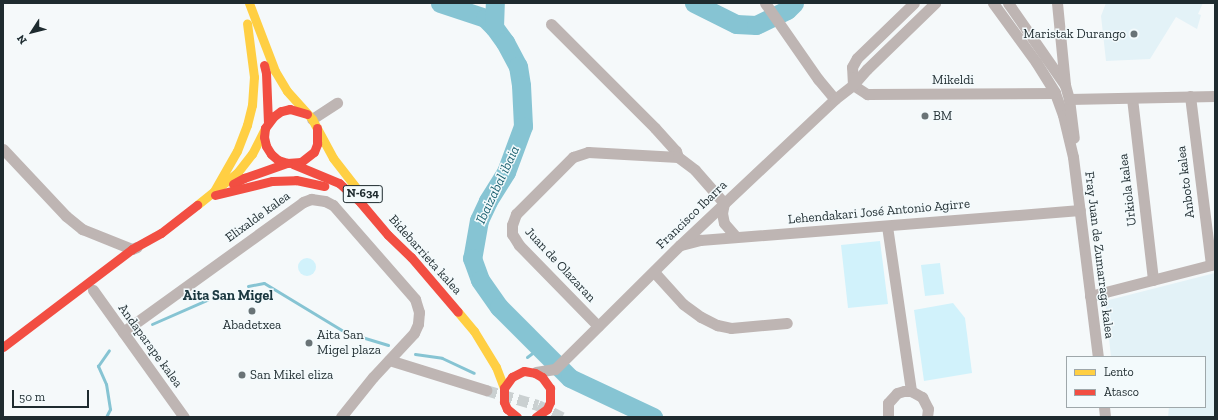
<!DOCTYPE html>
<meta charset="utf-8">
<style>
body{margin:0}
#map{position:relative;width:1218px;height:420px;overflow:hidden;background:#f5f9fa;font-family:"Zilla Slab",serif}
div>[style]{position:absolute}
.built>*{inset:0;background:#e3f2f7}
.green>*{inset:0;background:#d1f2fb}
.round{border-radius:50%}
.stream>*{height:3px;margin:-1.5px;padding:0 1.5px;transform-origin:1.5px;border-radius:1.5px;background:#86c4d3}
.river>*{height:19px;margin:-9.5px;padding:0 9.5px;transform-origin:9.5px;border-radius:9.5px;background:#86c4d3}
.street-tunnel>*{height:11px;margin-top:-5.5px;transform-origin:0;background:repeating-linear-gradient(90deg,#cad0d1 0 11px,transparent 0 16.5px)}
.street>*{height:11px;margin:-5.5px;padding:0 5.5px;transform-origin:5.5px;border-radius:5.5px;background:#beb5b3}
.slow>*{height:9px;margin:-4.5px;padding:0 4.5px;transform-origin:4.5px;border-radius:4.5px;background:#ffcf43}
.jam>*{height:9px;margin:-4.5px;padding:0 4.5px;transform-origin:4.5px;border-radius:4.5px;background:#f24e42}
.dots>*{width:11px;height:11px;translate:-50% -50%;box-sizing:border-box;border:2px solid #f3fafc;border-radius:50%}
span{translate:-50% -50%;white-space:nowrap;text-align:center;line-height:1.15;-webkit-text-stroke:3px #f3fafc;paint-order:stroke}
.shield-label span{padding:1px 3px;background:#f3fafc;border:1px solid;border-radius:3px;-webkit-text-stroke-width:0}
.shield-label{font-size:12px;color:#1e2b2f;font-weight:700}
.poi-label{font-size:13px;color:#1e2b2f}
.right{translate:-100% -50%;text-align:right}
.left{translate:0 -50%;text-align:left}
.street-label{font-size:13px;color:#1e2b2f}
.water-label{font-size:14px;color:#1b6170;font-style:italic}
.neighbourhood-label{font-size:14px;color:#1b3840;font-weight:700}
.frame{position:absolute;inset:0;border:4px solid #1e2b2f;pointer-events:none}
.legend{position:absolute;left:1066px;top:356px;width:140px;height:52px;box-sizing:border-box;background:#f3fafc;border:1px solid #9ea7aa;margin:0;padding:5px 7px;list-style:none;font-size:12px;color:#1e2b2f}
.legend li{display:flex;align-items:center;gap:8px;height:20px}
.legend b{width:20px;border:1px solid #9ea7aa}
.north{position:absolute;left:12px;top:12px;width:40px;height:40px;-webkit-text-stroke:3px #f3fafc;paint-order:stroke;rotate:234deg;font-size:11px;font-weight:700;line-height:16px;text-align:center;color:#1e2b2f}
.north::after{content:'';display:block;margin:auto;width:14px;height:18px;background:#1e2b2f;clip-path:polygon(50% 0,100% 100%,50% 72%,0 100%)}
.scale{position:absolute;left:12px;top:390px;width:77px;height:18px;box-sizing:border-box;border:2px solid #1e2b2f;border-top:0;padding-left:5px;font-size:12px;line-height:14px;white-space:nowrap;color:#1e2b2f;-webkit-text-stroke:3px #f3fafc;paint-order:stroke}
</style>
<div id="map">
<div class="built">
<div style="clip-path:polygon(1106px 3px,1203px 3px,1198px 14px,1201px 15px,1197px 29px,1176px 17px,1150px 59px,1106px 61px,1101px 16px)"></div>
<div style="clip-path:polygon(1215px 273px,1215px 417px,1168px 417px,1169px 407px,1205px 407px,1205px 357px,1111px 357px,1105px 301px)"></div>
</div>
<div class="green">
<div style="clip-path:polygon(880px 241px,888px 304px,848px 308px,841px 245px)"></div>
<div class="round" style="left:298px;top:258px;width:18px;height:18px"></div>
<div style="clip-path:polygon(940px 263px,944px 294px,925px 296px,921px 265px)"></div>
<div style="clip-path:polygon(953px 303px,965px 318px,972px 373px,924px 381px,914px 310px)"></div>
</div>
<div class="stream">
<div style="left:248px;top:286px;width:16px;rotate:-11deg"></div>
<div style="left:264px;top:283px;width:95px;rotate:31.2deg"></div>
<div style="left:345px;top:332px;width:45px;rotate:16.8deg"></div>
<div style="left:152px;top:324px;width:60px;rotate:-23.6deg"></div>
<div style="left:415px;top:354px;width:27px;rotate:8deg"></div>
<div style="left:442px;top:358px;width:35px;rotate:25deg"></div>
<div style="left:527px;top:357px;width:15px;rotate:-37deg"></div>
<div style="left:106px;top:417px;width:9px;rotate:-63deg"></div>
<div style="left:110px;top:409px;width:25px;rotate:-99deg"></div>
<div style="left:106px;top:384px;width:20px;rotate:-114deg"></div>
<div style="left:98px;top:366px;width:19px;rotate:-55deg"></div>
</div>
<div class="river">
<div style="left:440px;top:3px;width:47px;rotate:18.4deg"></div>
<div style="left:485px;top:18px;width:13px;rotate:45deg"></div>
<div style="left:494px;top:27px;width:19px;rotate:54deg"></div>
<div style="left:505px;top:42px;width:27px;rotate:62deg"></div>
<div style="left:518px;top:66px;width:19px;rotate:81deg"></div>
<div style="left:521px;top:85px;width:41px;rotate:87.2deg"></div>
<div style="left:523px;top:126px;width:49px;rotate:110.3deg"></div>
<div style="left:506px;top:172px;width:34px;rotate:122deg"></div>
<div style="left:488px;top:201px;width:21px;rotate:115deg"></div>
<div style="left:479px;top:220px;width:39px;rotate:100deg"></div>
<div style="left:472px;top:258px;width:23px;rotate:70deg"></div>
<div style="left:480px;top:280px;width:33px;rotate:55deg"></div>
<div style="left:499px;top:307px;width:100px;rotate:45deg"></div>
<div style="left:570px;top:378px;width:92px;rotate:25.2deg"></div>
<div style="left:694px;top:3px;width:47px;rotate:26.6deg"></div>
<div style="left:736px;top:24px;width:20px;rotate:3deg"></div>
<div style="left:756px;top:25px;width:34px;rotate:-26deg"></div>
<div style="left:787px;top:10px;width:10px;rotate:-45deg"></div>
<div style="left:494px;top:27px;width:24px;rotate:-88deg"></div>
</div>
<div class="street-tunnel">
<div style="left:486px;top:390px;width:54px;rotate:16.1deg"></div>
<div style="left:538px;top:405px;width:27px;rotate:27deg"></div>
</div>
<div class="street">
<div style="left:765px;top:3px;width:93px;rotate:55.1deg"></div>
<div style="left:818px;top:79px;width:26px;rotate:50deg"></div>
<div style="left:993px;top:3px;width:73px;rotate:53.9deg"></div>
<div style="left:1036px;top:62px;width:36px;rotate:58deg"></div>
<div style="left:1055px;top:93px;width:23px;rotate:70deg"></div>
<div style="left:1063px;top:115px;width:43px;rotate:76.6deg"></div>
<div style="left:1073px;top:157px;width:202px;rotate:82.9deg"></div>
<div style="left:1008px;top:3px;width:100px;rotate:55.2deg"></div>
<div style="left:1065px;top:85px;width:15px;rotate:74deg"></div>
<div style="left:1069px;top:99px;width:39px;rotate:83deg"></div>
<div style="left:1057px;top:3px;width:82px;rotate:84.4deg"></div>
<div style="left:551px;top:24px;width:147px;rotate:45deg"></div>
<div style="left:655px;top:128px;width:31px;rotate:48deg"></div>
<div style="left:676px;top:151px;width:6px;rotate:72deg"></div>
<div style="left:853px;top:85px;width:17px;rotate:33deg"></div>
<div style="left:867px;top:94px;width:188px;rotate:-0.3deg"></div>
<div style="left:853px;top:85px;width:18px;rotate:-93deg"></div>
<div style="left:852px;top:67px;width:10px;rotate:-61deg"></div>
<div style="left:857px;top:58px;width:79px;rotate:-44deg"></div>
<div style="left:1190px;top:96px;width:170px;rotate:82.9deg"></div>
<div style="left:1132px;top:98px;width:183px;rotate:83.4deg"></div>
<div style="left:1069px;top:99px;width:146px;rotate:-1.2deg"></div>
<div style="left:312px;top:119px;width:30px;rotate:-33deg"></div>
<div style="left:3px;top:149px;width:92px;rotate:46.8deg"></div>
<div style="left:66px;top:216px;width:21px;rotate:39deg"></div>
<div style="left:82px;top:229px;width:54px;rotate:21.8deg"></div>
<div style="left:132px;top:249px;width:5px;rotate:-22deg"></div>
<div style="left:887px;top:226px;width:167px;rotate:81.7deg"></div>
<div style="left:681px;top:245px;width:20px;rotate:-15deg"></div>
<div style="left:700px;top:240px;width:381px;rotate:-4.5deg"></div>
<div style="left:654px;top:272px;width:43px;rotate:47.8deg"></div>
<div style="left:683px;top:304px;width:22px;rotate:36deg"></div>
<div style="left:701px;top:317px;width:18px;rotate:27deg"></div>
<div style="left:717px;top:325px;width:14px;rotate:12deg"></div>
<div style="left:731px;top:328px;width:56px;rotate:-5.1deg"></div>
<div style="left:93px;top:290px;width:156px;rotate:54.4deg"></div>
<div style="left:1090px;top:296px;width:129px;rotate:-14.4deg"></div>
<div style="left:598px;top:326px;width:113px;rotate:-134.3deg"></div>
<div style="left:519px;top:245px;width:13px;rotate:-122deg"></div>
<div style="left:512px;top:234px;width:9px;rotate:-90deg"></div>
<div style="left:512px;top:225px;width:12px;rotate:-70deg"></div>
<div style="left:516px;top:214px;width:81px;rotate:-45deg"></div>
<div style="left:573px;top:157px;width:16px;rotate:-18deg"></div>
<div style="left:588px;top:152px;width:90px;rotate:3.2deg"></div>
<div style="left:678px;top:157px;width:21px;rotate:37deg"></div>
<div style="left:695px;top:170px;width:44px;rotate:48.7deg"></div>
<div style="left:724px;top:203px;width:10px;rotate:101deg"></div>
<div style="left:722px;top:213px;width:10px;rotate:79deg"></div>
<div style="left:724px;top:223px;width:18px;rotate:49deg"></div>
<div style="left:123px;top:332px;width:222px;rotate:-35.8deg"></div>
<div style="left:303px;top:202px;width:9px;rotate:-21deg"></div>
<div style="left:311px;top:199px;width:14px;rotate:8deg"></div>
<div style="left:325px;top:201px;width:9px;rotate:27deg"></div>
<div style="left:333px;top:205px;width:125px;rotate:48.9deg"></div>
<div style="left:415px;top:299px;width:14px;rotate:73deg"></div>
<div style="left:419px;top:312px;width:12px;rotate:95deg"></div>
<div style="left:418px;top:324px;width:10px;rotate:114deg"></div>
<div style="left:414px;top:333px;width:60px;rotate:133deg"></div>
<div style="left:373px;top:377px;width:51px;rotate:128.7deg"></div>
<div style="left:389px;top:360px;width:102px;rotate:17.2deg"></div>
<div style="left:536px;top:372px;width:19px;rotate:-9deg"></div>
<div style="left:555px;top:369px;width:176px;rotate:-44.8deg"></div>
<div style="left:680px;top:245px;width:213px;rotate:-43.3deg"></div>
<div style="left:835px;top:99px;width:23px;rotate:-38deg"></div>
<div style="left:853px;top:85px;width:21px;rotate:-49deg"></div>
<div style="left:867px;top:69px;width:95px;rotate:-44.1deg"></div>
<div style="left:1104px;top:407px;width:10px;rotate:84deg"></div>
<div style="left:888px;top:417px;width:14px;rotate:-90deg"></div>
<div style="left:888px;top:403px;width:13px;rotate:-48deg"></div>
<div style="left:897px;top:393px;width:7px;rotate:-16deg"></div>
<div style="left:904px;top:391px;width:7px"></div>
<div style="left:911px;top:391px;width:13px;rotate:29deg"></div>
<div style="left:922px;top:397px;width:13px;rotate:63deg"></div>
<div style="left:928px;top:409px;width:8px;rotate:97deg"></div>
</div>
<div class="slow">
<div style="left:249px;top:3px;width:73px;rotate:69.1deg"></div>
<div style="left:275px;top:71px;width:23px;rotate:59deg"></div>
<div style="left:287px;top:91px;width:38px;rotate:48deg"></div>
<div style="left:312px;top:119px;width:44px;rotate:61.7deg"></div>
<div style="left:333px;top:158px;width:37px;rotate:52deg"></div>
<div style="left:213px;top:193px;width:48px;rotate:-60.3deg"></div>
<div style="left:237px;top:151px;width:28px;rotate:-69deg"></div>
<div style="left:247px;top:125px;width:21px;rotate:-76deg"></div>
<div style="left:252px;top:105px;width:28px;rotate:-86deg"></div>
<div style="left:254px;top:77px;width:54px;rotate:-97.4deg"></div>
<div style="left:197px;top:205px;width:51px;rotate:-38.7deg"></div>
<div style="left:237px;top:173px;width:24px;rotate:-52deg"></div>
<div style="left:252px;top:154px;width:29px;rotate:-63deg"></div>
<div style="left:458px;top:312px;width:25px;rotate:50deg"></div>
<div style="left:474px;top:331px;width:42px;rotate:58.6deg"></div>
<div style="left:496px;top:367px;width:22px;rotate:69deg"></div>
</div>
<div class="jam">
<div style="left:264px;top:65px;width:8px;rotate:76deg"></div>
<div style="left:266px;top:73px;width:50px;rotate:87.7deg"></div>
<div style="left:307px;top:114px;width:18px;rotate:-164deg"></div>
<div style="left:290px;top:109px;width:9px;rotate:167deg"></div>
<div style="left:281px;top:111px;width:9px;rotate:144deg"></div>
<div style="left:274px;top:116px;width:15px;rotate:127deg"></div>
<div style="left:265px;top:128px;width:9px;rotate:96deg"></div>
<div style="left:264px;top:137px;width:9px;rotate:77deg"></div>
<div style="left:266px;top:146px;width:9px;rotate:58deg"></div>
<div style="left:271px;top:154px;width:9px;rotate:41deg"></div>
<div style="left:278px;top:160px;width:9px;rotate:18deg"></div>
<div style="left:287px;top:163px;width:14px;rotate:-4deg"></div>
<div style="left:301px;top:162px;width:16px;rotate:-38deg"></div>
<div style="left:314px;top:152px;width:9px;rotate:-69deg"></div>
<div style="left:317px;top:144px;width:16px;rotate:-90deg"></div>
<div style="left:293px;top:164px;width:50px;rotate:22.4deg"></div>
<div style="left:339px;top:183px;width:28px;rotate:42deg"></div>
<div style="left:360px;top:202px;width:43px;rotate:49.7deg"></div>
<div style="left:388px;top:235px;width:32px;rotate:44deg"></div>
<div style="left:411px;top:257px;width:72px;rotate:49.5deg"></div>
<div style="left:233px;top:184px;width:13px;rotate:-29deg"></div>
<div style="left:244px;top:178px;width:46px;rotate:-19.2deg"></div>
<div style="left:215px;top:195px;width:59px;rotate:-13.8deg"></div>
<div style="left:272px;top:181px;width:24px;rotate:-2deg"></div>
<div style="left:296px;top:180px;width:29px;rotate:12deg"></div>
<div style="left:3px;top:347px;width:162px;rotate:-37.2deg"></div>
<div style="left:132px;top:249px;width:33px;rotate:-29deg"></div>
<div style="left:161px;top:233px;width:46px;rotate:-37.9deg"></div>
<div style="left:517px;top:417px;width:13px;rotate:-141deg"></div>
<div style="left:507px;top:409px;width:8px;rotate:-113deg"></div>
<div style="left:504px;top:402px;width:14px;rotate:-90deg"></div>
<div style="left:504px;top:388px;width:14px;rotate:-54deg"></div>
<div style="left:512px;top:377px;width:13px;rotate:-27deg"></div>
<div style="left:524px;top:371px;width:11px;rotate:10deg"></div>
<div style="left:535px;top:373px;width:8px;rotate:30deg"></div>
<div style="left:542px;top:377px;width:14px;rotate:54deg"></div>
<div style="left:550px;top:388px;width:14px;rotate:90deg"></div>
<div style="left:550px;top:402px;width:8px;rotate:113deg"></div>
<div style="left:547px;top:409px;width:14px;rotate:144deg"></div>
</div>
<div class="dots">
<div style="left:1134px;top:34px;background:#697376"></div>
<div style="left:925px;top:116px;background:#697376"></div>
<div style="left:252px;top:311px;background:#697376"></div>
<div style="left:309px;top:343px;background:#697376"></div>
<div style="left:242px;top:375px;background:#697376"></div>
</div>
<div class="shield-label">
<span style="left:363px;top:194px">N-634</span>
</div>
<div class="poi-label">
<span class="right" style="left:1126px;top:34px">Maristak Durango</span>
<span class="left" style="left:933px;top:116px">BM</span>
<span style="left:252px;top:325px">Abadetxea</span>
<span class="left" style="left:317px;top:343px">Aita San<br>Migel plaza</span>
<span class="left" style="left:250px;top:375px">San Mikel eliza</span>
</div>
<div class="street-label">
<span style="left:953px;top:80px">Mikeldi</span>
<span style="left:1186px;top:182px;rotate:-97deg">Anboto kalea</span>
<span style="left:1128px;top:190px;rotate:-97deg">Urkiola kalea</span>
<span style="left:879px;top:212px;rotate:-5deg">Lehendakari José Antonio Agirre</span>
<span style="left:692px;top:215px;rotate:-44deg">Francisco Ibarra</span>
<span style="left:258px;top:217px;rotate:-36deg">Elixalde kalea</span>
<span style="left:425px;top:255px;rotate:48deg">Bidebarrieta kalea</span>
<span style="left:1099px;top:255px;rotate:83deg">Fray Juan de Zumarraga kalea</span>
<span style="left:560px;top:265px;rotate:47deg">Juan de Olazaran</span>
<span style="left:150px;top:346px;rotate:54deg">Andaparape kalea</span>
</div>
<div class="water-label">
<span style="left:498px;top:185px;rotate:-65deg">Ibaizabal ibaia</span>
</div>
<div class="neighbourhood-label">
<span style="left:228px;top:296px">Aita San Migel</span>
</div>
<div class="frame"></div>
<ul class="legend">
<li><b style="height:5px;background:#ffcf43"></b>Lento</li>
<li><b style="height:5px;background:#f24e42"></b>Atasco</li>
</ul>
<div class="north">N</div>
<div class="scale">50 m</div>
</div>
